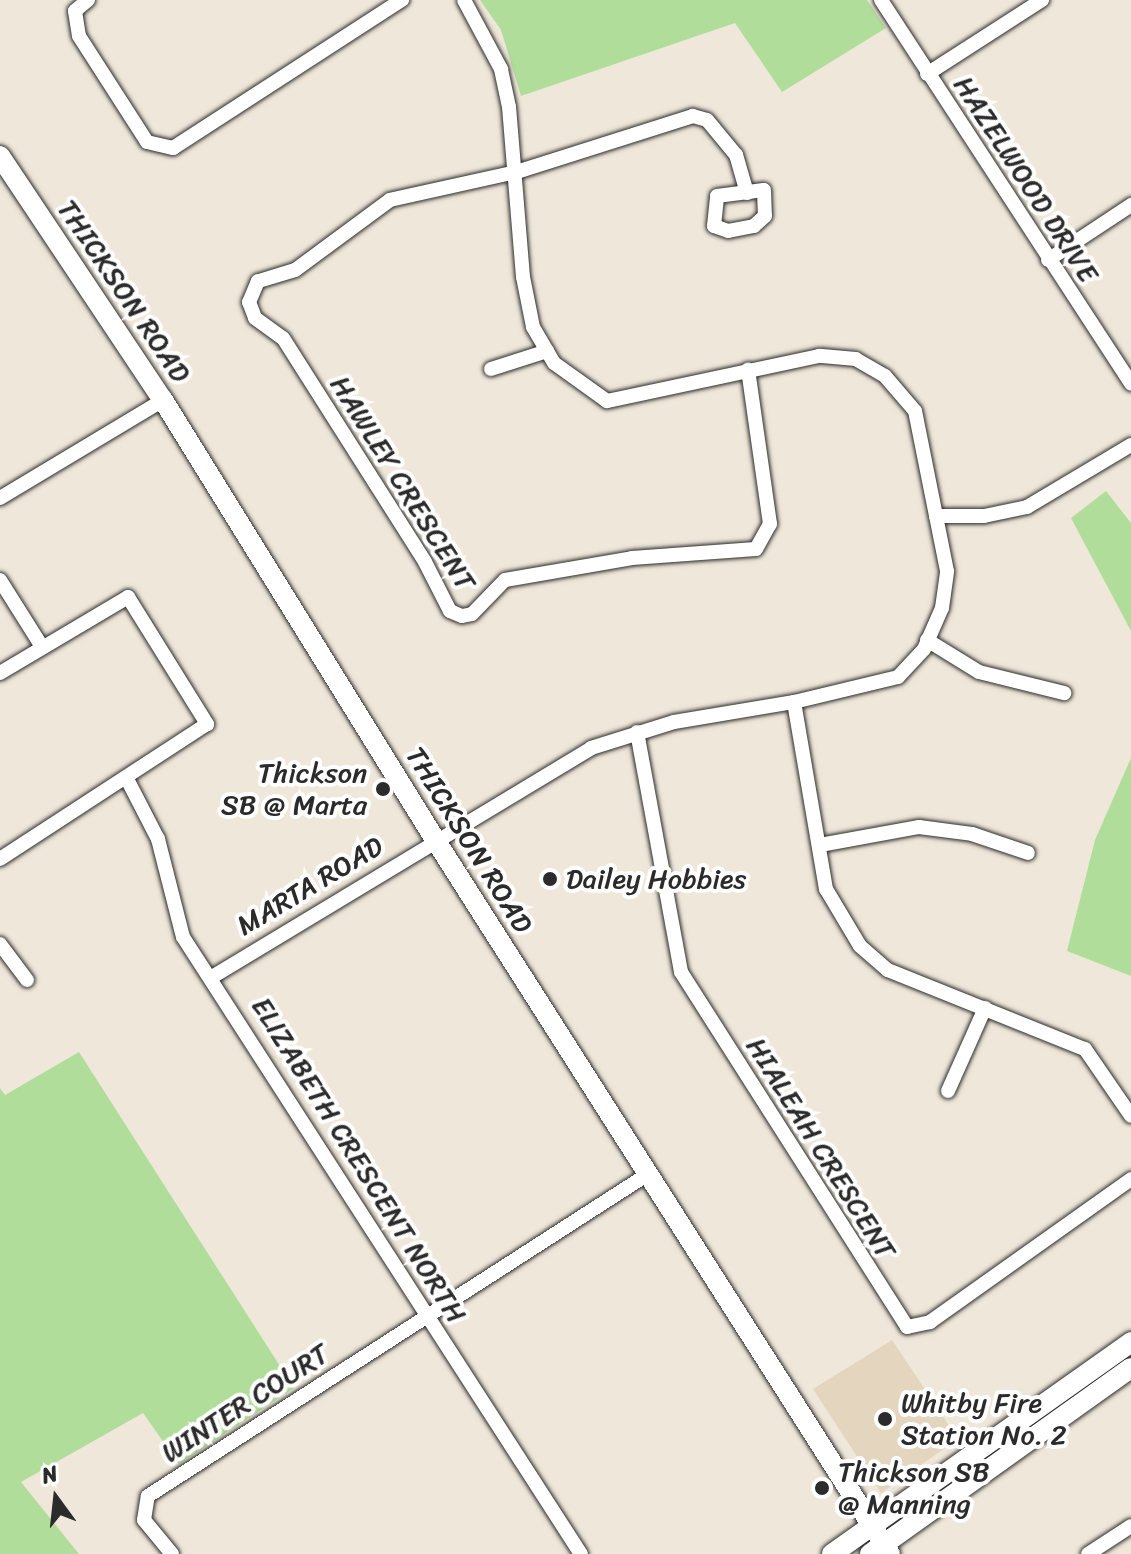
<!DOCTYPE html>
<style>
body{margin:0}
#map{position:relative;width:1131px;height:1554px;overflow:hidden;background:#efe7d9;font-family:Sriracha,sans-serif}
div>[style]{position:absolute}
.built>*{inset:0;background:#e4d6be}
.green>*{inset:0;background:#b1dd9b}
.roads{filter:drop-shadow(0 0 2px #2b2b2b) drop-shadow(0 0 2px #2b2b2b)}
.street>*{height:14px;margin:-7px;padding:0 7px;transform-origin:7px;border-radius:7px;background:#fff}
.secondary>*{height:20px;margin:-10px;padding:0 10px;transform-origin:10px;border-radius:10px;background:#fff}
.dots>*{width:22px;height:22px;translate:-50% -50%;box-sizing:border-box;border:4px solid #fff;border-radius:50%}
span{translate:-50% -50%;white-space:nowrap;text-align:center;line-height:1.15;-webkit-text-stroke:8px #fff;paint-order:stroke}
.street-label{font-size:28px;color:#2b2b2b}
.poi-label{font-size:28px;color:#2b2b2b}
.right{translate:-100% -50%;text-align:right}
.left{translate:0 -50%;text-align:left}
.north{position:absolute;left:16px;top:1458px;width:80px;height:80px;-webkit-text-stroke:6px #fff;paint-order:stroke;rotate:345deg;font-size:22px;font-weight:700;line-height:32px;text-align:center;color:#2b2b2b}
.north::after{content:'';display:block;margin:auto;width:28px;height:36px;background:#2b2b2b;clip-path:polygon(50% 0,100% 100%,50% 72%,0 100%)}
</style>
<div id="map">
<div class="built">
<div style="clip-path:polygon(892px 1340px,958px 1439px,881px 1493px,813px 1389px)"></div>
</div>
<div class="green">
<div style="clip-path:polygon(480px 0,867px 0,886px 28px,782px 92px,735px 23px,521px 96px,501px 30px)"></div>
<div style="clip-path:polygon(1106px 491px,1131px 523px,1131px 631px,1071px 518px)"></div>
<div style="clip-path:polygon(1131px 758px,1131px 976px,1067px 951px,1095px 840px)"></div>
<div style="clip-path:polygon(79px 1052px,294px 1388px,179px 1464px,143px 1413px,21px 1482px,79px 1554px,0 1554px,0 1088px,5px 1095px)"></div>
</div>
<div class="roads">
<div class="street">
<div style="left:88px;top:0;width:17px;rotate:140deg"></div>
<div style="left:75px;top:11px;width:25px;rotate:81deg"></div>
<div style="left:79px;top:36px;width:126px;rotate:57.3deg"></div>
<div style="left:147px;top:142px;width:27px;rotate:13deg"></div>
<div style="left:173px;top:148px;width:273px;rotate:-32.9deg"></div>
<div style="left:881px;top:0;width:458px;rotate:56.9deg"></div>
<div style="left:927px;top:74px;width:137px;rotate:-32.8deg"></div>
<div style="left:764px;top:190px;width:26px;rotate:88deg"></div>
<div style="left:765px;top:216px;width:15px;rotate:138deg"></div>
<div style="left:754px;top:226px;width:26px;rotate:169deg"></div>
<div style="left:728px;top:231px;width:15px;rotate:-160deg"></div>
<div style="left:714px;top:226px;width:30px;rotate:-84deg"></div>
<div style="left:717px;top:196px;width:47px;rotate:-7.3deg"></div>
<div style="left:747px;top:193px;width:40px;rotate:-106deg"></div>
<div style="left:736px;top:155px;width:45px;rotate:-129.6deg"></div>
<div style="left:707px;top:120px;width:15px;rotate:-164deg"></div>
<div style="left:693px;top:116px;width:186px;rotate:162.4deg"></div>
<div style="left:516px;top:172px;width:129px;rotate:167.5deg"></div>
<div style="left:390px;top:200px;width:118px;rotate:143.6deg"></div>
<div style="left:295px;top:270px;width:39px;rotate:163deg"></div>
<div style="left:258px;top:281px;width:23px;rotate:113deg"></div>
<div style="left:249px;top:302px;width:17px;rotate:69deg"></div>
<div style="left:255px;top:318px;width:34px;rotate:36deg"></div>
<div style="left:283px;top:338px;width:265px;rotate:57.6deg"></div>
<div style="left:425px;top:562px;width:55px;rotate:63deg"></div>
<div style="left:450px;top:611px;width:13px;rotate:23deg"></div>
<div style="left:462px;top:616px;width:10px;rotate:-11deg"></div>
<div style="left:472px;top:614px;width:47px;rotate:-45.9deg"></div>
<div style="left:505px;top:580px;width:129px;rotate:-9.8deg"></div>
<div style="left:632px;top:558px;width:124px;rotate:-4.2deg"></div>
<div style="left:756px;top:549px;width:29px;rotate:-61deg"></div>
<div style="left:770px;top:524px;width:156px;rotate:-98.1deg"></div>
<div style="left:1048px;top:260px;width:100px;rotate:-33.5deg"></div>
<div style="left:491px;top:369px;width:59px;rotate:-17.8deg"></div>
<div style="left:0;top:498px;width:190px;rotate:-31deg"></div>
<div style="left:936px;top:516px;width:48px"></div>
<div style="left:984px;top:516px;width:44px;rotate:-11.8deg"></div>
<div style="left:1027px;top:507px;width:121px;rotate:-30.8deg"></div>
<div style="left:0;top:580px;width:77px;rotate:57.8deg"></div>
<div style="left:927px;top:640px;width:61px;rotate:31.6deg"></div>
<div style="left:979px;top:672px;width:88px;rotate:13.9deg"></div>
<div style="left:0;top:673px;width:149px;rotate:-30.7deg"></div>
<div style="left:128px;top:597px;width:150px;rotate:58.1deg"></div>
<div style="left:207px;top:724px;width:247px;rotate:146.9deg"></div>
<div style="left:794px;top:702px;width:190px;rotate:80.3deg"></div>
<div style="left:826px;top:889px;width:66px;rotate:59.2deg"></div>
<div style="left:860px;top:946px;width:37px;rotate:41deg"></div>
<div style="left:888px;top:970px;width:212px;rotate:21.9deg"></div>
<div style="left:1085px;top:1049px;width:81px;rotate:55.5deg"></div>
<div style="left:637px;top:732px;width:244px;rotate:79.6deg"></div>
<div style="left:681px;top:972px;width:421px;rotate:57.5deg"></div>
<div style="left:907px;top:1327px;width:24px;rotate:-12deg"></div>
<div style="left:930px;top:1322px;width:247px;rotate:-35.4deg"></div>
<div style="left:127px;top:779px;width:68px;rotate:62.7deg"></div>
<div style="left:158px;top:839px;width:101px;rotate:75.7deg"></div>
<div style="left:183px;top:937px;width:734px;rotate:57.18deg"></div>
<div style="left:820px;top:845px;width:101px;rotate:-10.3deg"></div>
<div style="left:919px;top:827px;width:53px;rotate:7.5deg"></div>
<div style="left:972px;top:834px;width:59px;rotate:18.7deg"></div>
<div style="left:0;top:944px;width:45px;rotate:53.1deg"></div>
<div style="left:212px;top:977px;width:443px;rotate:-31.1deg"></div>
<div style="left:591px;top:748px;width:87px;rotate:-17.4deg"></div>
<div style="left:674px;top:722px;width:122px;rotate:-9.5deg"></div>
<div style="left:794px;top:702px;width:107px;rotate:-13.5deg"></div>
<div style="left:898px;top:677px;width:38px;rotate:-47deg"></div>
<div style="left:924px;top:649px;width:45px;rotate:-66.3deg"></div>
<div style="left:942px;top:608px;width:37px;rotate:-82deg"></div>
<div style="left:947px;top:571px;width:163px;rotate:-101.3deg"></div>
<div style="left:915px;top:411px;width:46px;rotate:-130.6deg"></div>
<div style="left:885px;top:376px;width:34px;rotate:-150deg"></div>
<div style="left:856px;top:359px;width:37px;rotate:-175deg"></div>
<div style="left:819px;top:356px;width:217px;rotate:168deg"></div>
<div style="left:607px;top:401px;width:65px;rotate:-144.4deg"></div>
<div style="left:554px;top:363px;width:42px;rotate:-120.3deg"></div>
<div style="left:533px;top:327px;width:51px;rotate:-101.3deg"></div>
<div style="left:523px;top:277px;width:171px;rotate:-94.7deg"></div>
<div style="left:509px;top:107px;width:39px;rotate:-102deg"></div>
<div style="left:501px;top:69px;width:78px;rotate:-118.2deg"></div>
<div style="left:948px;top:1091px;width:91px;rotate:-66deg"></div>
<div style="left:172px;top:1554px;width:44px;rotate:-129.5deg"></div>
<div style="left:144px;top:1520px;width:24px;rotate:-81deg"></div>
<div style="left:148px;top:1496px;width:595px;rotate:-32.78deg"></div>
<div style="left:1088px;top:1554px;width:51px;rotate:-33.1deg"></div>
</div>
<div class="secondary">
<div style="left:0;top:156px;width:293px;rotate:56.3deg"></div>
<div style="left:163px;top:400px;width:519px;rotate:58.24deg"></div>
<div style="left:436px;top:841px;width:845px;rotate:57.51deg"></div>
<div style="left:832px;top:1554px;width:367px;rotate:-35.3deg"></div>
<div style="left:870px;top:1554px;width:320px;rotate:-35.5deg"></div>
</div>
</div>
<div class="dots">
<div style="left:383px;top:789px;background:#2b2b2b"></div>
<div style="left:550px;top:879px;background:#2b2b2b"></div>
<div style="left:885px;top:1419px;background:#2b2b2b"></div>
<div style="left:822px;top:1488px;background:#2b2b2b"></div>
</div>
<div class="street-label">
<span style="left:1026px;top:179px;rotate:57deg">HAZELWOOD DRIVE</span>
<span style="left:124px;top:291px;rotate:56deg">THICKSON ROAD</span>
<span style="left:403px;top:483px;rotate:58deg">HAWLEY CRESCENT</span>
<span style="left:469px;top:840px;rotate:58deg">THICKSON ROAD</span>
<span style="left:310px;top:886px;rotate:-31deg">MARTA ROAD</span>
<span style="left:821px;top:1148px;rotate:58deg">HIALEAH CRESCENT</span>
<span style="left:359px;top:1160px;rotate:58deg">ELIZABETH CRESCENT NORTH</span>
<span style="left:245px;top:1403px;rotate:-33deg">WINTER COURT</span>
</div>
<div class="poi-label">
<span class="right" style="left:367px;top:789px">Thickson<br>SB @ Marta</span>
<span class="left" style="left:566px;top:879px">Dailey Hobbies</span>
<span class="left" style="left:901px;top:1419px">Whitby Fire<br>Station No. 2</span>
<span class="left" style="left:838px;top:1488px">Thickson SB<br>@ Manning</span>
</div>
<div class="north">N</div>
</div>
